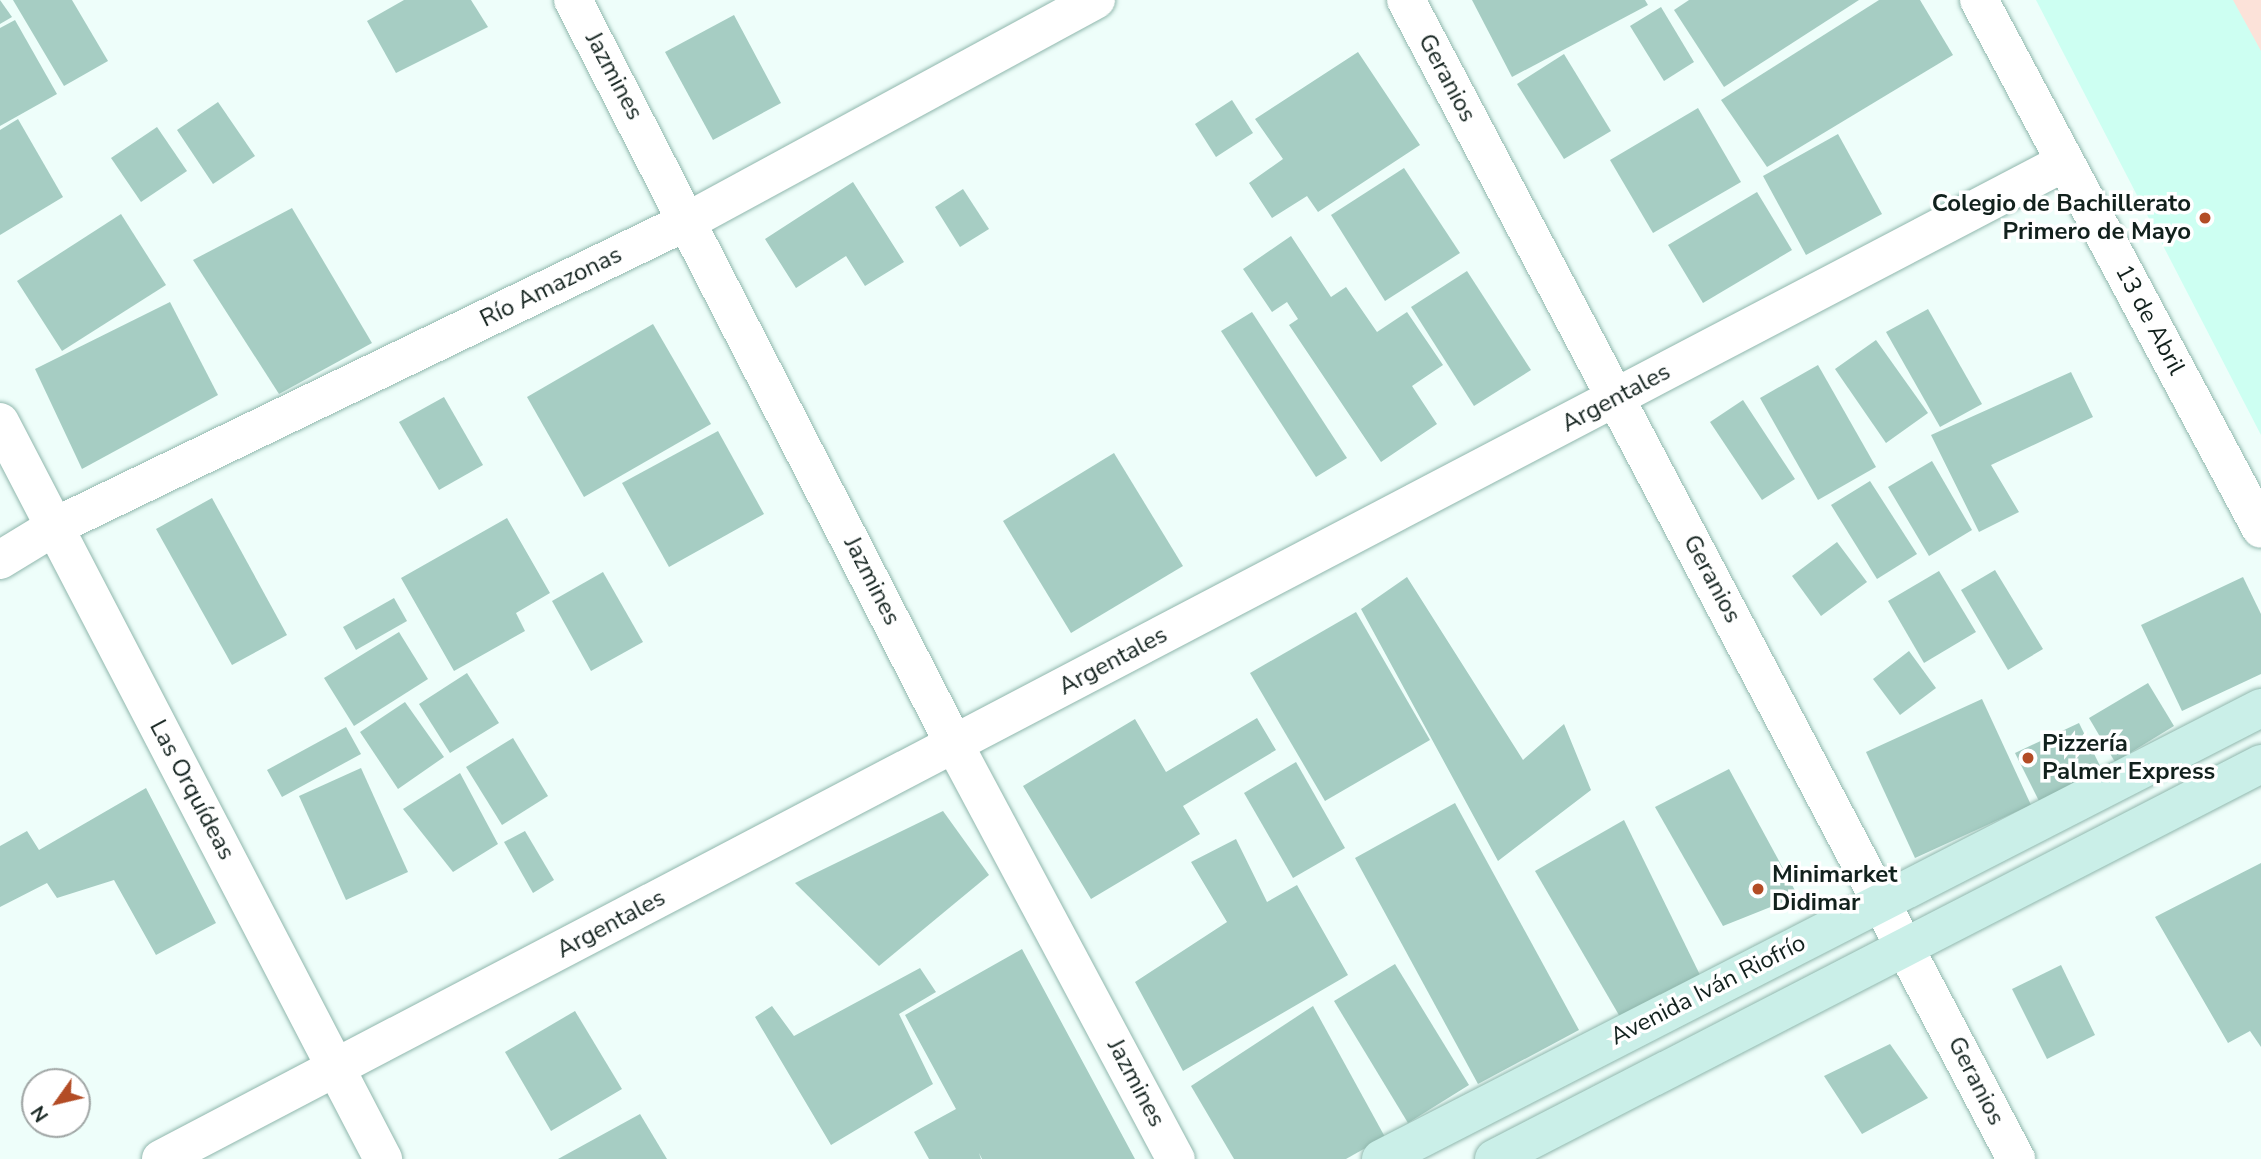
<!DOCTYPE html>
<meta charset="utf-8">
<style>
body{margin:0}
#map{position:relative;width:2261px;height:1159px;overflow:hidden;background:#eefefa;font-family:"Nunito Sans",sans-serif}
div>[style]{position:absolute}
.built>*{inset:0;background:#cdfff2}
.green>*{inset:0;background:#fce2d9}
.building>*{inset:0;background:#a6cdc3}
.roads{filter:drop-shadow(0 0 2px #90b7ad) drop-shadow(0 0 2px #90b7ad)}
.minor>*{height:38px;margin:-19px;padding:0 19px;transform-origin:19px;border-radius:19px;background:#fff}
.secondary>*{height:38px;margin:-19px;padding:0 19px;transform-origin:19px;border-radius:19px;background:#caefe8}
.dots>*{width:19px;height:19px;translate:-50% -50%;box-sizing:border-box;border:4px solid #fff;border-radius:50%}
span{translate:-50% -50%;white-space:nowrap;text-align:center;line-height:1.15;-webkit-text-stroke:7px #fff;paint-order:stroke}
.street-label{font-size:24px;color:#12211d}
.poi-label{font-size:24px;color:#12211d;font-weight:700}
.right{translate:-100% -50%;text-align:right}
.left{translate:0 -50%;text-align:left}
.north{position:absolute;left:21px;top:1068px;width:70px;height:70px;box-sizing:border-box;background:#fff;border:2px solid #a0a6a5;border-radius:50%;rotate:236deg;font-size:19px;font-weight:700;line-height:28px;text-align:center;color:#12211d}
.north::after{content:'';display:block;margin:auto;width:24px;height:32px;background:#b34c25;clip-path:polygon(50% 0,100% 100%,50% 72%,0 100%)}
</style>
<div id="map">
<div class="built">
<div style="clip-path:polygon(2036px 0,2261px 0,2261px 435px)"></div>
</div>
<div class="green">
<div style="clip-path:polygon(2233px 0,2261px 0,2261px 51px)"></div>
</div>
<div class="building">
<div style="clip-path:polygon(0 0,12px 17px,0 24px)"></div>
<div style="clip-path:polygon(13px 0,72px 0,108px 61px,64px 86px)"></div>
<div style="clip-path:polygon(404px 0,471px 0,488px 27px,396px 73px,367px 21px)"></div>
<div style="clip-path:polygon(1472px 0,1645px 0,1648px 5px,1512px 77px)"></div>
<div style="clip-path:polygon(1689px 0,1859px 0,1724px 87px,1674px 10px)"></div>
<div style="clip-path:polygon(1879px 0,1920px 0,1953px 55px,1767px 167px,1721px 100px)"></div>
<div style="clip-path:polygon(1661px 7px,1694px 62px,1664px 81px,1630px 26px)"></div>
<div style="clip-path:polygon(734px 15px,781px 103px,713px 140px,665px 52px)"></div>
<div style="clip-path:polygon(15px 20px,57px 94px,0 126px,0 28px)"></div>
<div style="clip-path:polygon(1358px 52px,1420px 145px,1318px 212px,1307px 196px,1272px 218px,1249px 183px,1283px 159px,1255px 119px)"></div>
<div style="clip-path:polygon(1564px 54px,1611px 131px,1564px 159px,1517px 84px)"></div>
<div style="clip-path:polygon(1232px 100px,1253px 133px,1216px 157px,1195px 124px)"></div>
<div style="clip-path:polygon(218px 102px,255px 156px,213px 184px,177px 130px)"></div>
<div style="clip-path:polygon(1698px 108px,1741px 182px,1653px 233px,1610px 160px)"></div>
<div style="clip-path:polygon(18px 119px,63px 197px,0 235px,0 130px)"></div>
<div style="clip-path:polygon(157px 127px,187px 171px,141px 202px,111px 158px)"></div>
<div style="clip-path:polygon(1838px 134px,1882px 214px,1806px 255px,1763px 176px)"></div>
<div style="clip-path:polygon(1404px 168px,1460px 253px,1385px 301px,1331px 215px)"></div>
<div style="clip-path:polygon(853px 182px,904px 262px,865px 286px,846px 256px,796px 288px,765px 239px)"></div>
<div style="clip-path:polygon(963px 189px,989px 229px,960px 247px,935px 207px)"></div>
<div style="clip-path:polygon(1757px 192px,1792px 250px,1703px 303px,1668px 245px)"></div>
<div style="clip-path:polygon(292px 208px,372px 343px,279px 394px,193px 260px)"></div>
<div style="clip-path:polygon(121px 214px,166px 285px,62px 351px,17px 281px)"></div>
<div style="clip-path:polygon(1291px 236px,1331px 297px,1346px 287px,1377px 332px,1407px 312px,1443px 365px,1412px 386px,1437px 424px,1381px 462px,1289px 325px,1298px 319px,1287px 302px,1272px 312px,1243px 269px)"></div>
<div style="clip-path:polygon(1467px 271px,1531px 370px,1474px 406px,1411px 307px)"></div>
<div style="clip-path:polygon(170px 302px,218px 395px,82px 469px,35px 369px)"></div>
<div style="clip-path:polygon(1928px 309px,1982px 404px,1940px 427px,1886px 332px)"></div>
<div style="clip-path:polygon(1252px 312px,1347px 458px,1316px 477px,1221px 331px)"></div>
<div style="clip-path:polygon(653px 324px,711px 424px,584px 497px,527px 397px)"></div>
<div style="clip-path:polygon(1876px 340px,1928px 413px,1886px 443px,1835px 369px)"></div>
<div style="clip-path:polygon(1818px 365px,1876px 467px,1818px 500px,1760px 398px)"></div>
<div style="clip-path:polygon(2071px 372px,2093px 417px,1991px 465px,2019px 512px,1979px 532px,1931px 435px)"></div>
<div style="clip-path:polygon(444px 397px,483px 465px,439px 490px,399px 422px)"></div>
<div style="clip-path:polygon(1743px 400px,1795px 479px,1762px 500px,1710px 422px)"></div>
<div style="clip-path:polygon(718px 431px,764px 514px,669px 567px,622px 483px)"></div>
<div style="clip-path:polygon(1114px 453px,1183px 566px,1071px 633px,1003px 521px)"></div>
<div style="clip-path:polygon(1932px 461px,1972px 530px,1929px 556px,1888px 487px)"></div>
<div style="clip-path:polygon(1870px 481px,1917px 554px,1877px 579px,1831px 505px)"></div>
<div style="clip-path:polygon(212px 498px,287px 635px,232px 665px,156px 529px)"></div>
<div style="clip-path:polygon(507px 518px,550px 593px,516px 613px,525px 631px,454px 671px,401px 578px)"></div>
<div style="clip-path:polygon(1837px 542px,1867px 582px,1821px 616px,1792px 576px)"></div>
<div style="clip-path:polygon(1995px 570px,2043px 649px,2008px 670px,1961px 590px)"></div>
<div style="clip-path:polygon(1939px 571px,1976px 632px,1924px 663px,1888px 601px)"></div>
<div style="clip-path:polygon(603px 572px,643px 642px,591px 671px,552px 601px)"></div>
<div style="clip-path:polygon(1407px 577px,1523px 760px,1564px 724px,1591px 790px,1498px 861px,1361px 609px)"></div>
<div style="clip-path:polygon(2243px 577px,2261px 614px,2261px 674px,2182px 711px,2141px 625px)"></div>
<div style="clip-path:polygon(394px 598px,407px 621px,356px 650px,343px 627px)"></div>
<div style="clip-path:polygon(1356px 612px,1430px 740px,1325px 801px,1250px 673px)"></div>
<div style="clip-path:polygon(399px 632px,428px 679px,354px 726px,324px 678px)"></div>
<div style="clip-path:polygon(1909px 651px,1936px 688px,1900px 715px,1873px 679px)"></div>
<div style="clip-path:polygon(467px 673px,499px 723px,450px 753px,419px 704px)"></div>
<div style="clip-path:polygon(2148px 683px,2174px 726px,2115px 762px,2089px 718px)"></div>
<div style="clip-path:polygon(1982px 699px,2031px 805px,1915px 858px,1866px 752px)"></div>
<div style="clip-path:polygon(405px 702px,444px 757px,398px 789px,360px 732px)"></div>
<div style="clip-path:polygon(1257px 718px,1276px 750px,1183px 806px,1200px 834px,1091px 899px,1023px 786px,1135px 719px,1166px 772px)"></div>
<div style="clip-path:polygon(2079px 723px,2103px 772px,2040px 803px,2015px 753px)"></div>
<div style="clip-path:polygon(346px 727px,361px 754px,282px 797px,267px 770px)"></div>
<div style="clip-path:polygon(513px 738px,548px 796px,502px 825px,466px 767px)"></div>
<div style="clip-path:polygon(1296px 762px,1345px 848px,1293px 878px,1244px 793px)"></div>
<div style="clip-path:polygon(361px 768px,408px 872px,346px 900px,299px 796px)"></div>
<div style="clip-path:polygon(1729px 769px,1798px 896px,1723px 926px,1655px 807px)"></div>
<div style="clip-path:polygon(460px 773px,498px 844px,453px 872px,403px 809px)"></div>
<div style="clip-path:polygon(146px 788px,216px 923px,156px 955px,114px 880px,57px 898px,47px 883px,0 907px,0 846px,27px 831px,39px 850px)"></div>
<div style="clip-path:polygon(1455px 803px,1579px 1030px,1478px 1084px,1355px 858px)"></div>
<div style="clip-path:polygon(943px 811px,989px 875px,879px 966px,795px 883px)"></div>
<div style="clip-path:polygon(1624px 820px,1703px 981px,1623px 1022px,1535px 871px)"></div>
<div style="clip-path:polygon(525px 831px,554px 880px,533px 893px,504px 842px)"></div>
<div style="clip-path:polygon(1236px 839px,1267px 902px,1297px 885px,1348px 975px,1183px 1071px,1135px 982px,1227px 922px,1191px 862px)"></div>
<div style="clip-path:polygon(2261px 863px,2261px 1047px,2250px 1031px,2228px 1043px,2155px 917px)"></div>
<div style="clip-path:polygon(1022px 949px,1135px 1159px,982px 1159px,979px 1153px,981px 1159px,929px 1159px,914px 1132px,956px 1109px,905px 1015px)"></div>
<div style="clip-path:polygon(1395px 964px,1469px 1085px,1408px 1123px,1334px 1001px)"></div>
<div style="clip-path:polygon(2061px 965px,2095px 1035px,2047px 1059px,2012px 989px)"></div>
<div style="clip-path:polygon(920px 968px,936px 992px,899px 1014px,933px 1084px,831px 1145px,755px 1017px,772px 1006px,794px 1036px)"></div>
<div style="clip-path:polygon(1313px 1006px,1385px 1137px,1346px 1159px,1234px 1159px,1191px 1086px)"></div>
<div style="clip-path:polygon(575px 1011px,622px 1089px,551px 1131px,505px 1052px)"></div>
<div style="clip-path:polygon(1890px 1044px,1928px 1098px,1862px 1134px,1824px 1076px)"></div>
<div style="clip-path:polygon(640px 1114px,667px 1159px,558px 1159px)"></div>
</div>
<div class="roads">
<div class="minor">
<div style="left:573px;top:0;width:836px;rotate:62.88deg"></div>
<div style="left:954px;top:744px;width:471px;rotate:61.9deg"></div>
<div style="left:1406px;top:0;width:1310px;rotate:62.24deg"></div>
<div style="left:1979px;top:0;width:599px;rotate:61.94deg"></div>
<div style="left:0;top:422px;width:831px;rotate:62.54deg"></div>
<div style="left:0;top:560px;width:63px;rotate:-31.4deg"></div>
<div style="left:54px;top:527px;width:706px;rotate:-25.77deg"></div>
<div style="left:690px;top:220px;width:462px;rotate:-28.5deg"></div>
<div style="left:161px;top:1159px;width:2149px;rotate:-27.64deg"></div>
</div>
<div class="secondary">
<div style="left:1381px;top:1159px;width:989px;rotate:-27.14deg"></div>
<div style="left:1494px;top:1159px;width:863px;rotate:-27.25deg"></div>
</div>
</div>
<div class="dots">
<div style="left:2205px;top:218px;background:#b34c25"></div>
<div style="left:2028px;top:758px;background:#b34c25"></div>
<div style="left:1758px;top:889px;background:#b34c25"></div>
</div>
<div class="street-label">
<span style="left:614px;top:76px;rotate:62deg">Jazmines</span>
<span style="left:1447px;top:78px;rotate:62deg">Geranios</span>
<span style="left:551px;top:287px;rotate:-26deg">Río Amazonas</span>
<span style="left:2150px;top:320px;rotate:62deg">13 de Abril</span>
<span style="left:1616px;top:398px;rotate:-28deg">Argentales</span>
<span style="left:1712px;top:579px;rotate:62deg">Geranios</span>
<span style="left:872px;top:581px;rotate:63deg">Jazmines</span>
<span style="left:1113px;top:661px;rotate:-28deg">Argentales</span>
<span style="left:192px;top:790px;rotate:62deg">Las Orquídeas</span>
<span style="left:611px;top:924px;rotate:-28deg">Argentales</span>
<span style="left:1708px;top:990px;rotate:-27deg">Avenida Iván Riofrío</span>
<span style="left:1976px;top:1081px;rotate:63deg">Geranios</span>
<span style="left:1136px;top:1083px;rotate:62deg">Jazmines</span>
</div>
<div class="poi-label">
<span class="right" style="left:2191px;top:218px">Colegio de Bachillerato<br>Primero de Mayo</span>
<span class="left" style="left:2042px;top:758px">Pizzería<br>Palmer Express</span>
<span class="left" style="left:1772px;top:889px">Minimarket<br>Didimar</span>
</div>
<div class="north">N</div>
</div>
